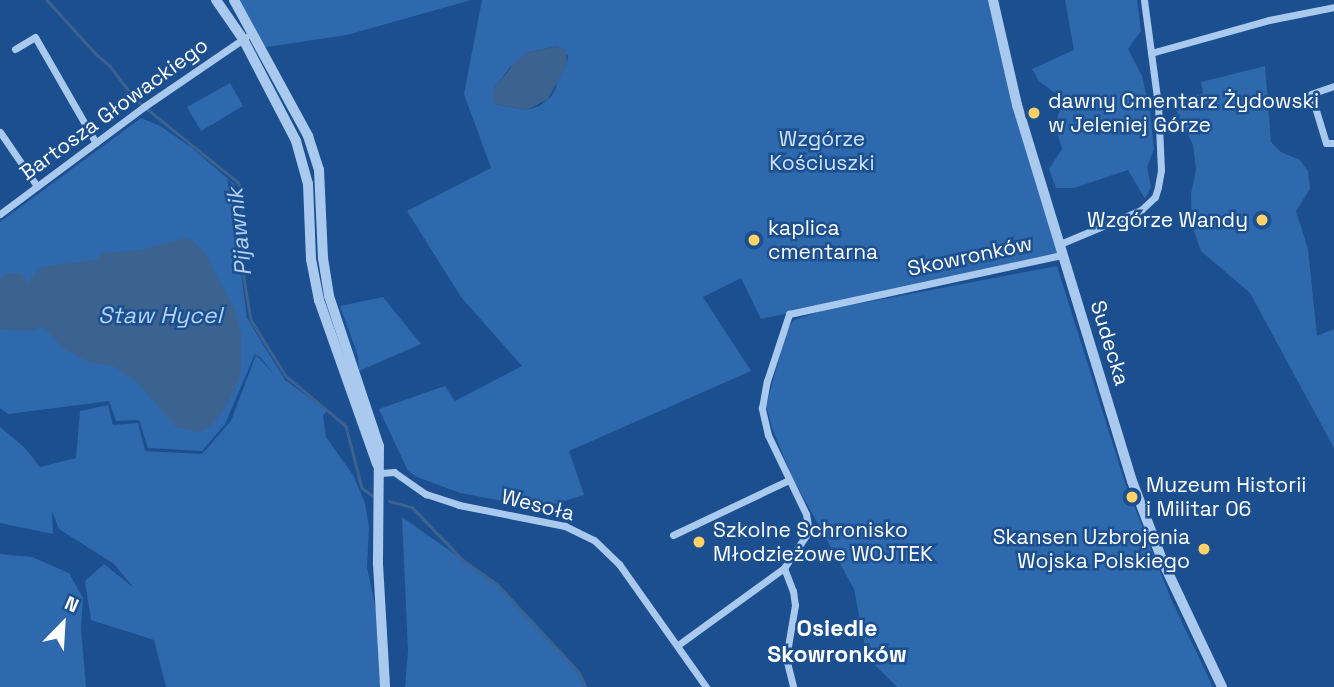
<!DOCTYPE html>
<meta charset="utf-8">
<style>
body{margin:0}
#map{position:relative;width:1334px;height:687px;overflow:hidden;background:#1b4f8f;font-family:"Space Grotesk",sans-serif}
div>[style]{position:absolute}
.green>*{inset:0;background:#2e69ad}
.water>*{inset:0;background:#3c6290}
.stream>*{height:2.5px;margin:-1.25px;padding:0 1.25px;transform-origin:1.25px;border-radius:1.25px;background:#3c6290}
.minor>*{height:7px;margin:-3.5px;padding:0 3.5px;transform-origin:3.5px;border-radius:3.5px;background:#a9c9ee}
.tertiary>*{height:10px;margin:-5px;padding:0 5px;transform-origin:5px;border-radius:5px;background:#a9c9ee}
.dots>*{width:19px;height:19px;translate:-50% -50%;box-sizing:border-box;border:4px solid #1b4f8f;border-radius:50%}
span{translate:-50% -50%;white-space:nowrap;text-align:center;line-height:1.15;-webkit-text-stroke:5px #1b4f8f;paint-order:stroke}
.poi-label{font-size:21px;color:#fff}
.left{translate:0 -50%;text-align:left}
.right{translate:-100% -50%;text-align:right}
.street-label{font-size:21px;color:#fff}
.park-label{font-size:21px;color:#cfe3fa}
.water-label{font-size:23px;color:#b5d3f5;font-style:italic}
.neighbourhood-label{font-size:23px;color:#fff;font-weight:700}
.north{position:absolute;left:28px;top:589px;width:70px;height:70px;-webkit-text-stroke:5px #1b4f8f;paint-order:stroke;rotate:24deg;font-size:19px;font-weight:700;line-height:28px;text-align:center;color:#fff}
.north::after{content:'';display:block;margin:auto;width:24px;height:32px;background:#fff;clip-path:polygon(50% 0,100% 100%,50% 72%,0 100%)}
</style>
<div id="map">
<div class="green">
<div style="clip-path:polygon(239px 0,471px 0,347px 35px,266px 47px,257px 44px)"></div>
<div style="clip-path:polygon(evenodd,482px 0,993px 0,1062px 255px,761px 319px,741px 278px,703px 297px,751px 371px,569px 451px,584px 495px,541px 508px,460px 493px,417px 477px,408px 471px,379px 409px,445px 386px,455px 401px,522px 366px,461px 297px,407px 211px,491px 168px,464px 94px,482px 0,558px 46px,568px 56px,567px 64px,557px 78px,556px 88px,551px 97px,539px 106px,527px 110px,495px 104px,494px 89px,510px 67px,529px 52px,558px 46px)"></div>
<div style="clip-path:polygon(1065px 0,1137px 0,1141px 31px,1128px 49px,1142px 76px,1150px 112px,1154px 149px,1147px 167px,1151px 187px,1145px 199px,1128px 170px,1074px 188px,1056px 188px,1049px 169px,1062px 149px,1055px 126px,1063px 99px,1039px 81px,1032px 69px,1074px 50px)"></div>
<div style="clip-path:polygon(1265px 66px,1271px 142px,1281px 152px,1300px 160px,1308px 171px,1310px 189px,1296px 211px,1308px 249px,1317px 336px,1334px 329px,1334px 448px,1250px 293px,1201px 251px,1192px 225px,1191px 194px,1196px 170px,1193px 145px,1173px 104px,1203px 93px,1201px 82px)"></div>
<div style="clip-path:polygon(230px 83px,243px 106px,201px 131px,187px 107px)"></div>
<div style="clip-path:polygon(141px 118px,160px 126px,191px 147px,234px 184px,237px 193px,238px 250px,247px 318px,285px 380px,328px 411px,323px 415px,326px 437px,353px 475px,365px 503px,369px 528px,367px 567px,383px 643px,385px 687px,166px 687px,154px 640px,91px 620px,85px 581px,104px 564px,134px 588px,114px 564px,59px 529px,52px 511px,53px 534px,0 523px,0 427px,25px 448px,40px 467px,76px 458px,80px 411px,108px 405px,113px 425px,138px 423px,145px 451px,202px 454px,231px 421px,256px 355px,276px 376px,260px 357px,255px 354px,225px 424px,202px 451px,148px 448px,139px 420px,116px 421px,109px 401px,8px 414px,0 408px,0 222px)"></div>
<div style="clip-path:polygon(1057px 266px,1125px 483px,1171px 599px,1213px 687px,897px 687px,871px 661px,865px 647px,854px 589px,792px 477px,772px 428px,766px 406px,787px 330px,794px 320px,825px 310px)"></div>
<div style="clip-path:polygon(383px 297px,421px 344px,359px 371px,358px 356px,340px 306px)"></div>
<div style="clip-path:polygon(402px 517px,497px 584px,579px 672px,586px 687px,405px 687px,408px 651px)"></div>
<div style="clip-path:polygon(0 554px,32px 557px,69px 573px,83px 598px,81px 629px,86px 687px,0 687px)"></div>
</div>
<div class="water">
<div style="clip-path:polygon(559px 46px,566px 50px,567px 64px,548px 99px,527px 110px,495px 104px,492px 98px,494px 89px,515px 62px,529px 52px)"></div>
<div style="clip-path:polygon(185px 238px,192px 240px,206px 254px,237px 315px,241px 334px,241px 375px,226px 407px,211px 426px,199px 432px,176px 427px,135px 380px,113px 366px,89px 362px,64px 349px,43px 326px,35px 331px,0 329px,0 278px,9px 273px,21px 273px,28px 283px,41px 267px,96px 260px,103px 253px,141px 250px)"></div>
</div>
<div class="stream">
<div style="left:47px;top:0;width:74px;rotate:47.7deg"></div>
<div style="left:97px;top:55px;width:17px;rotate:40deg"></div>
<div style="left:110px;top:66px;width:43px;rotate:52.6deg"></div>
<div style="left:136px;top:100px;width:131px;rotate:38.8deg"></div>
<div style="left:238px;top:182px;width:10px;rotate:66deg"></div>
<div style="left:242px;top:191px;width:75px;rotate:90deg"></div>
<div style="left:242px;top:266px;width:55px;rotate:80.5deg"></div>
<div style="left:251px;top:320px;width:66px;rotate:58deg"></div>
<div style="left:286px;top:376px;width:78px;rotate:39.8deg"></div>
<div style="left:346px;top:426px;width:64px;rotate:75.5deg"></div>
<div style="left:362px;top:488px;width:16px;rotate:35deg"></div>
<div style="left:389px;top:501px;width:24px;rotate:15deg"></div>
<div style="left:412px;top:507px;width:74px;rotate:46.1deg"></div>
<div style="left:463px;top:560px;width:42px;rotate:35.2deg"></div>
<div style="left:497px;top:584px;width:120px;rotate:47deg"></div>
<div style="left:579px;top:672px;width:17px;rotate:65deg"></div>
</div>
<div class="minor">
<div style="left:15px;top:49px;width:23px;rotate:-31deg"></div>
<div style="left:35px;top:37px;width:122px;rotate:60.1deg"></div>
<div style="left:1151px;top:53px;width:123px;rotate:-15.6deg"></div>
<div style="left:1269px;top:20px;width:66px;rotate:-11.3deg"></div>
<div style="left:1334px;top:86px;width:24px;rotate:161deg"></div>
<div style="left:1311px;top:94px;width:51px;rotate:73deg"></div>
<div style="left:1326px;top:143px;width:8px"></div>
<div style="left:0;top:132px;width:65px;rotate:55.6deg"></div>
<div style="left:0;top:214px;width:181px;rotate:-36.7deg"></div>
<div style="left:145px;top:106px;width:122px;rotate:-34.3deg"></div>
<div style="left:1060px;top:244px;width:88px;rotate:-22.8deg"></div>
<div style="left:1141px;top:210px;width:19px;rotate:-43deg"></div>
<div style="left:1155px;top:197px;width:10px;rotate:-73deg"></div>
<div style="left:1158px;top:187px;width:17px;rotate:-80deg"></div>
<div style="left:1161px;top:170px;width:65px;rotate:-92.6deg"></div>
<div style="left:1158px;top:105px;width:106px;rotate:-97.6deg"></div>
<div style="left:381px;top:473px;width:13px;rotate:-4deg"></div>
<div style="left:394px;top:472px;width:39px;rotate:35deg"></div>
<div style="left:426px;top:494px;width:35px;rotate:18deg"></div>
<div style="left:459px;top:505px;width:108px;rotate:11.2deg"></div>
<div style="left:565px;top:526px;width:32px;rotate:26deg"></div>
<div style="left:594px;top:540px;width:35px;rotate:44deg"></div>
<div style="left:619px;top:564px;width:151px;rotate:54.7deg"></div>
<div style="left:673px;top:535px;width:128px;rotate:-25.4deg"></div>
<div style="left:784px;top:568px;width:25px;rotate:69deg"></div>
<div style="left:793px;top:591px;width:14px;rotate:82deg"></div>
<div style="left:795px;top:605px;width:54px;rotate:99.6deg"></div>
<div style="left:786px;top:658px;width:30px;rotate:76deg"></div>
<div style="left:678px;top:645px;width:131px;rotate:-36deg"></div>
<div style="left:784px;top:568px;width:45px;rotate:-56deg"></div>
<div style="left:809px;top:531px;width:17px;rotate:-100deg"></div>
<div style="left:806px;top:514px;width:88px;rotate:-115.7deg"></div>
<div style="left:768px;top:435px;width:28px;rotate:-103deg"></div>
<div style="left:762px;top:408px;width:27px;rotate:-80deg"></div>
<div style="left:767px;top:381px;width:71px;rotate:-71.8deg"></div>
<div style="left:789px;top:314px;width:279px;rotate:-12.2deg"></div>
</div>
<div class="tertiary">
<div style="left:216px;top:0;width:47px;rotate:55.3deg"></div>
<div style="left:243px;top:39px;width:115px;rotate:62.5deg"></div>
<div style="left:296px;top:141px;width:45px;rotate:74.4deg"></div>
<div style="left:308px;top:184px;width:75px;rotate:87.7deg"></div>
<div style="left:311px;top:259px;width:42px;rotate:79deg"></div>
<div style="left:319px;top:300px;width:174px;rotate:70.5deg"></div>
<div style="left:234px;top:0;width:155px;rotate:61.4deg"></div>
<div style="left:308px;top:136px;width:36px;rotate:72deg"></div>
<div style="left:319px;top:170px;width:88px;rotate:87.4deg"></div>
<div style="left:323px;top:258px;width:38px;rotate:81deg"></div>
<div style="left:329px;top:296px;width:158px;rotate:71.6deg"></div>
<div style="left:379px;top:446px;width:118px;rotate:90.5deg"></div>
<div style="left:378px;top:564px;width:123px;rotate:86.7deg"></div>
<div style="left:993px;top:0;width:108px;rotate:77.1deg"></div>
<div style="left:1017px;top:105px;width:393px;rotate:73deg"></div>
<div style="left:1132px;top:481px;width:87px;rotate:69.1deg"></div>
<div style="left:1163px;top:562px;width:138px;rotate:64.7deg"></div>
</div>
<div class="dots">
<div style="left:1034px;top:113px;background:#ffd166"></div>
<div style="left:1262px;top:220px;background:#ffd166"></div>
<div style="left:754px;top:240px;background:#ffd166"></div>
<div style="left:1132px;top:497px;background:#ffd166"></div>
<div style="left:699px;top:542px;background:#ffd166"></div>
<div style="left:1204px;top:549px;background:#ffd166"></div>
</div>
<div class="poi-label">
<span class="left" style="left:1048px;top:113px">dawny Cmentarz Żydowski<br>w Jeleniej Górze</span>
<span class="right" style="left:1248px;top:220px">Wzgórze Wandy</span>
<span class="left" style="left:768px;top:240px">kaplica<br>cmentarna</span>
<span class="left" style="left:1146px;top:497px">Muzeum Historii<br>i Militar 06</span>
<span class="left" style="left:713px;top:542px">Szkolne Schronisko<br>Młodzieżowe WOJTEK</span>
<span class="right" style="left:1190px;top:549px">Skansen Uzbrojenia<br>Wojska Polskiego</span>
</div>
<div class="street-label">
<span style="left:114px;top:109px;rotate:-36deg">Bartosza Głowackiego</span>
<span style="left:970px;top:256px;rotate:-12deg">Skowronków</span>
<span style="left:1110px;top:343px;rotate:73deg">Sudecka</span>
<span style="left:538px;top:505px;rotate:14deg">Wesoła</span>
</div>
<div class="park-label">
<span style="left:822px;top:151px">Wzgórze<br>Kościuszki</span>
</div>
<div class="water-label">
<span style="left:239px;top:232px;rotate:-96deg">Pijawnik</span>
<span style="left:160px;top:315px">Staw Hycel</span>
</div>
<div class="neighbourhood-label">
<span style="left:837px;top:641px">Osiedle<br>Skowronków</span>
</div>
<div class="north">N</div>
</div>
